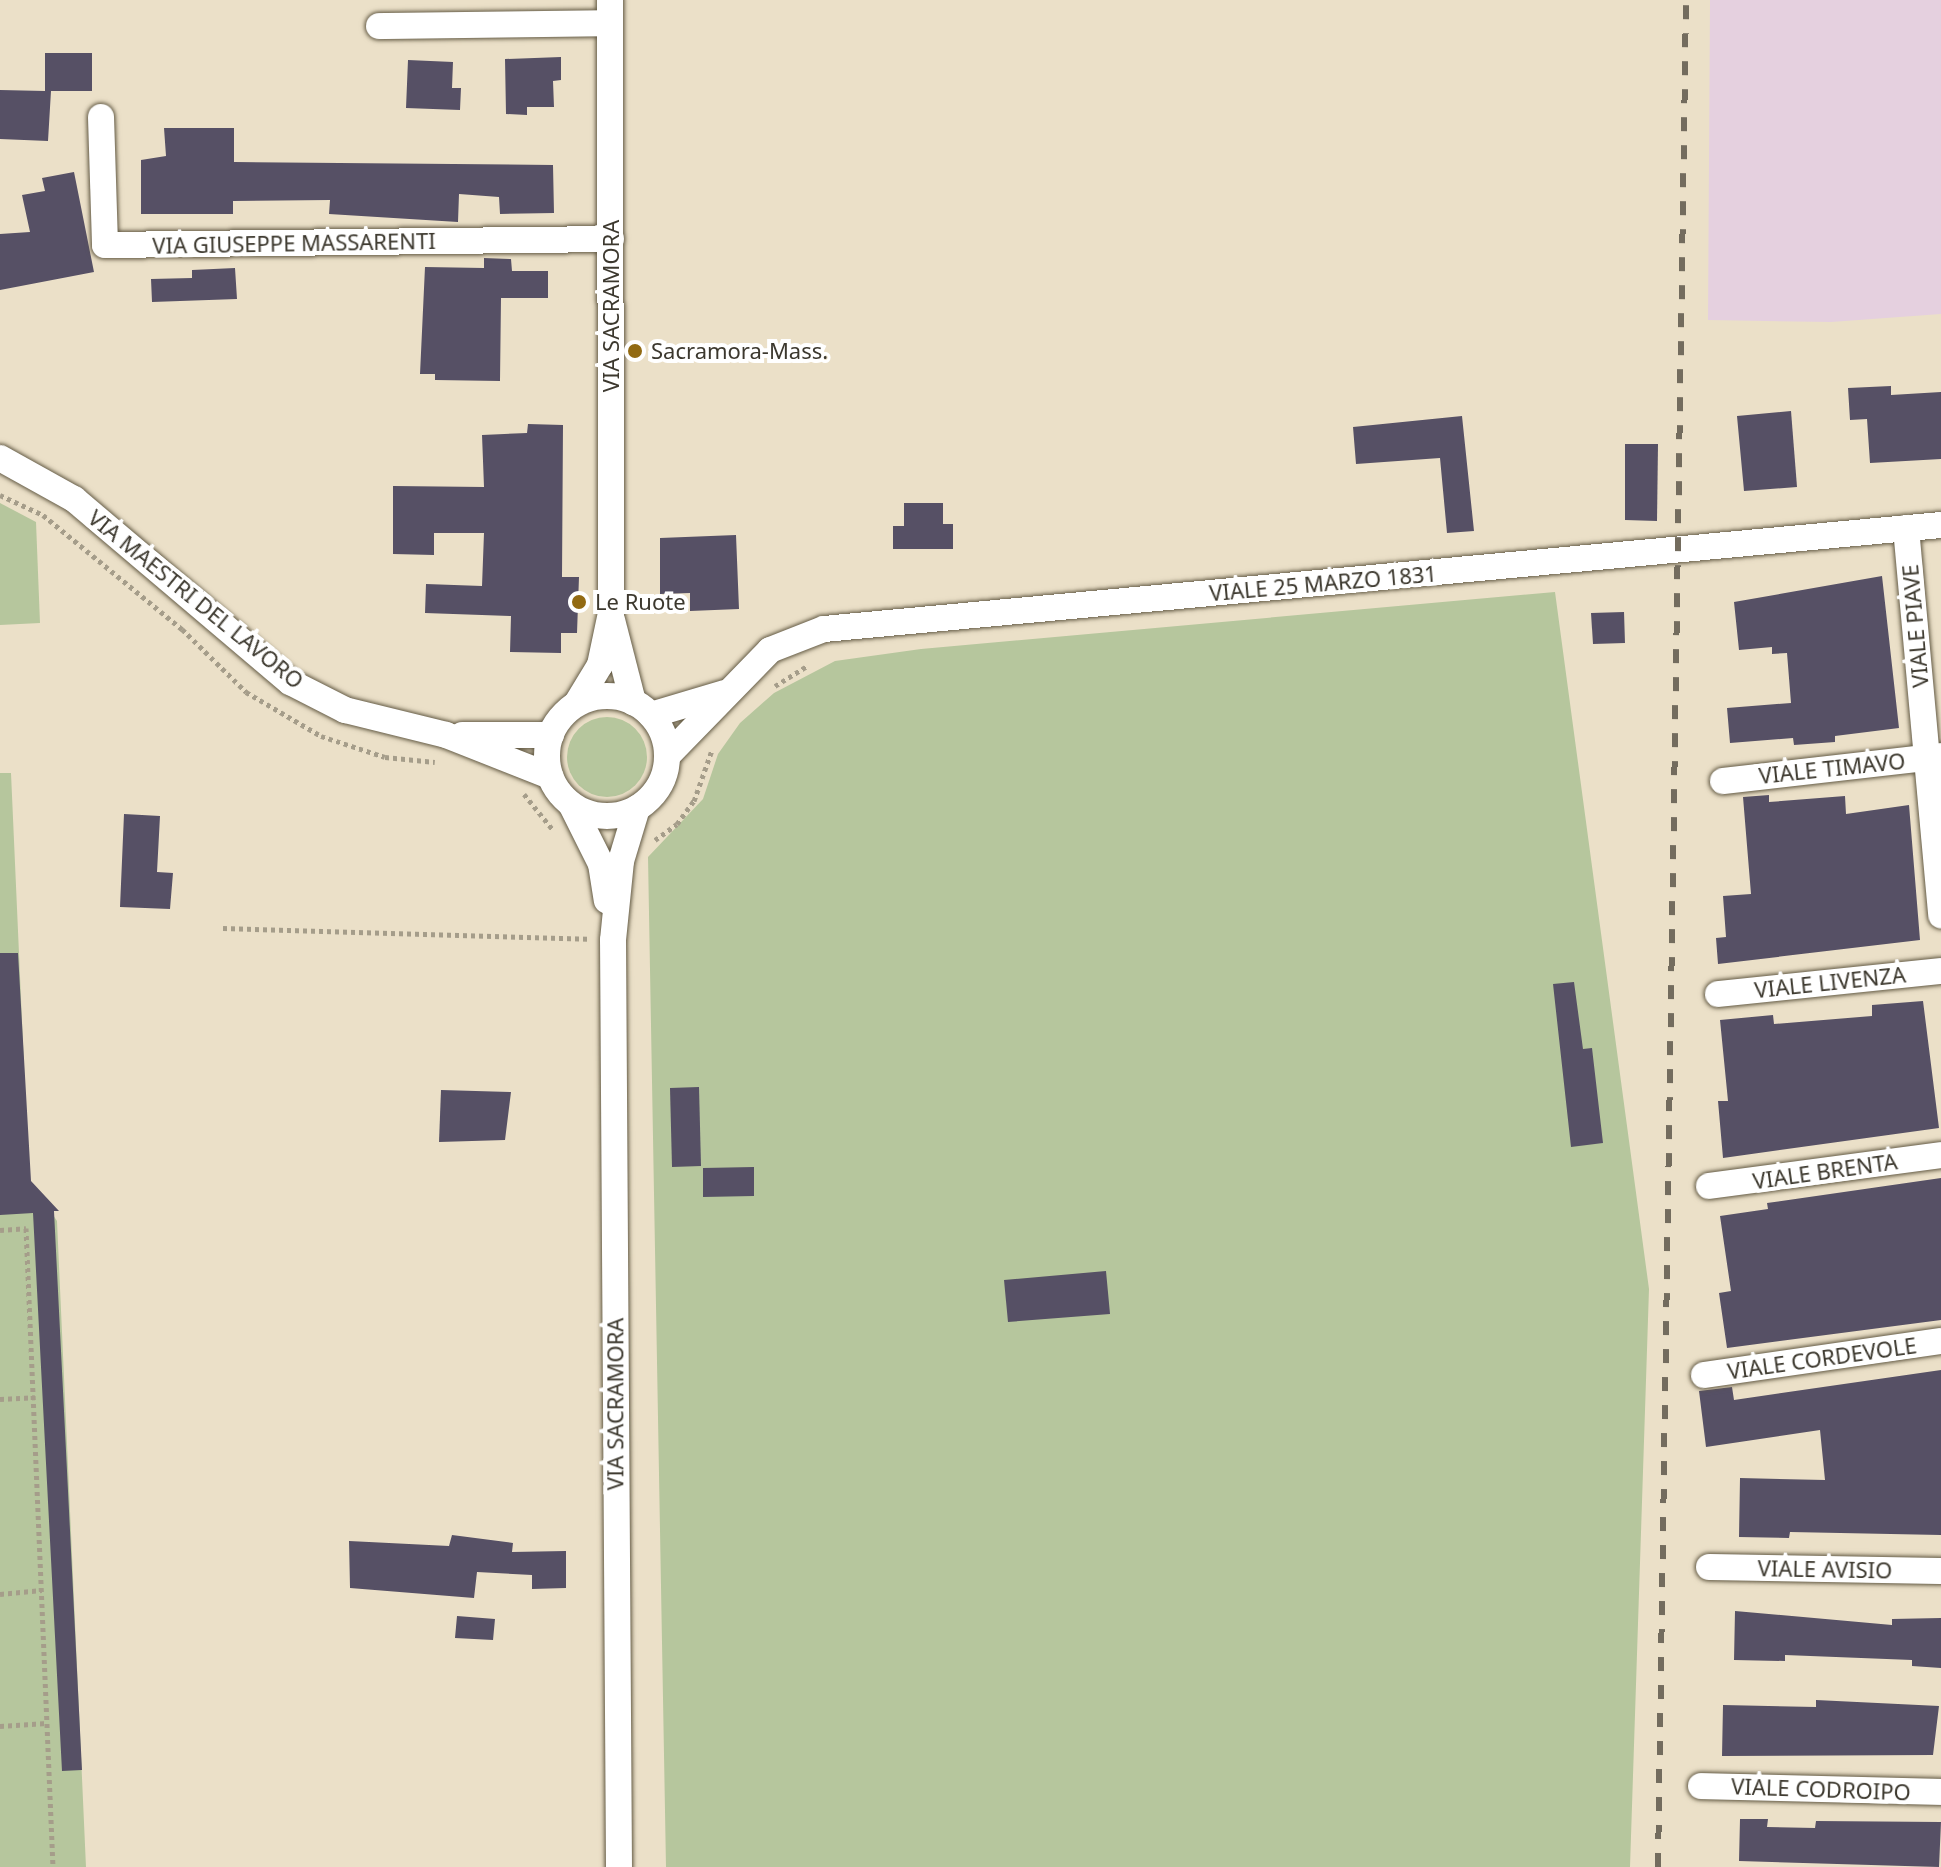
<!DOCTYPE html>
<style>
body{margin:0}
#map{position:relative;width:1941px;height:1867px;overflow:hidden;background:#ebe0c8;font-family:"Noto Sans",sans-serif}
div>[style]{position:absolute}
.commercial>*{inset:0;background:#e5d0df}
.green>*{inset:0;background:#b6c69d}
.round{border-radius:50%}
.building>*{inset:0;background:#565065}
.path>*{height:5px;margin-top:-2.5px;transform-origin:0;background:repeating-linear-gradient(90deg,#a59d8a 0 4px,transparent 0 8px)}
.roads{filter:drop-shadow(0 0 2px #645b45) drop-shadow(0 0 2px #645b45)}
.minor>*{height:26px;margin:-13px;padding:0 13px;transform-origin:13px;border-radius:13px;background:#fff}
.minor>.ring{margin:-13px;padding:0;box-sizing:content-box;background:none;border:26px solid #fff;border-radius:50%}
.rail>*{height:6px;margin-top:-3px;transform-origin:0;background:repeating-linear-gradient(90deg,#736c5e 0 14px,transparent 0 28px)}
.dots>*{width:22px;height:22px;translate:-50% -50%;box-sizing:border-box;border:4px solid #fff;border-radius:50%}
span{translate:-50% -50%;white-space:nowrap;text-align:center;line-height:1.15;-webkit-text-stroke:8px #fff;paint-order:stroke}
.street-label{font-size:22px;color:#3c382e}
.poi-label{font-size:22px;color:#3c382e}
.left{translate:0 -50%;text-align:left}
</style>
<div id="map">
<div class="commercial">
<div style="clip-path:polygon(1710px 0,1941px 0,1941px 314px,1831px 322px,1708px 320px)"></div>
</div>
<div class="green">
<div style="clip-path:polygon(0 503px,36px 522px,40px 623px,0 625px)"></div>
<div style="clip-path:polygon(1555px 592px,1649px 1289px,1630px 1867px,666px 1867px,648px 857px,703px 799px,718px 754px,740px 723px,774px 693px,835px 661px,921px 649px)"></div>
<div class="round" style="left:567px;top:717px;width:80px;height:80px"></div>
<div style="clip-path:polygon(0 773px,11px 773px,29px 1179px,57px 1221px,86px 1867px,0 1867px)"></div>
</div>
<div class="building">
<div style="clip-path:polygon(45px 53px,92px 53px,92px 91px,51px 91px,48px 141px,0 139px,0 90px,45px 91px)"></div>
<div style="clip-path:polygon(561px 57px,561px 80px,553px 81px,554px 107px,527px 107px,527px 115px,506px 114px,505px 59px)"></div>
<div style="clip-path:polygon(408px 60px,453px 62px,452px 88px,461px 88px,460px 110px,406px 108px)"></div>
<div style="clip-path:polygon(164px 128px,234px 128px,234px 162px,553px 165px,554px 213px,500px 214px,499px 197px,459px 194px,458px 222px,329px 214px,330px 200px,233px 201px,233px 214px,141px 214px,141px 160px,166px 156px)"></div>
<div style="clip-path:polygon(74px 172px,94px 272px,0 290px,0 234px,30px 232px,22px 195px,45px 191px,42px 178px)"></div>
<div style="clip-path:polygon(484px 258px,511px 259px,512px 271px,548px 271px,548px 298px,501px 298px,500px 381px,435px 380px,435px 374px,420px 374px,425px 267px,484px 268px)"></div>
<div style="clip-path:polygon(235px 268px,237px 299px,152px 302px,151px 279px,192px 278px,192px 270px)"></div>
<div style="clip-path:polygon(1891px 386px,1891px 395px,1941px 392px,1941px 459px,1870px 463px,1867px 419px,1850px 420px,1848px 388px)"></div>
<div style="clip-path:polygon(1791px 411px,1797px 487px,1744px 491px,1737px 416px)"></div>
<div style="clip-path:polygon(1462px 416px,1474px 531px,1447px 533px,1440px 458px,1356px 464px,1353px 427px)"></div>
<div style="clip-path:polygon(528px 424px,563px 425px,562px 577px,579px 577px,577px 633px,561px 633px,561px 653px,510px 652px,511px 616px,425px 613px,426px 584px,482px 586px,484px 533px,434px 533px,434px 555px,393px 554px,393px 486px,484px 487px,482px 435px,527px 433px)"></div>
<div style="clip-path:polygon(1625px 444px,1658px 444px,1657px 521px,1625px 520px)"></div>
<div style="clip-path:polygon(904px 503px,943px 503px,943px 524px,953px 524px,953px 549px,893px 549px,893px 526px,904px 526px)"></div>
<div style="clip-path:polygon(736px 535px,739px 609px,690px 611px,690px 593px,660px 594px,660px 538px)"></div>
<div style="clip-path:polygon(1882px 576px,1899px 728px,1835px 736px,1835px 742px,1794px 745px,1793px 738px,1730px 743px,1727px 708px,1791px 703px,1787px 653px,1772px 654px,1772px 647px,1739px 650px,1734px 602px)"></div>
<div style="clip-path:polygon(1624px 612px,1625px 643px,1593px 644px,1591px 613px)"></div>
<div style="clip-path:polygon(1769px 795px,1769px 802px,1845px 796px,1846px 814px,1909px 805px,1920px 940px,1718px 964px,1716px 938px,1726px 937px,1723px 896px,1751px 894px,1743px 797px)"></div>
<div style="clip-path:polygon(124px 814px,160px 816px,157px 872px,173px 873px,170px 909px,120px 907px)"></div>
<div style="clip-path:polygon(0 953px,18px 953px,31px 1181px,59px 1211px,54px 1211px,82px 1770px,62px 1771px,33px 1213px,0 1215px)"></div>
<div style="clip-path:polygon(1574px 982px,1583px 1049px,1592px 1048px,1603px 1143px,1571px 1147px,1553px 984px)"></div>
<div style="clip-path:polygon(1923px 1001px,1939px 1128px,1723px 1158px,1718px 1101px,1728px 1101px,1720px 1020px,1773px 1015px,1774px 1024px,1872px 1016px,1872px 1005px)"></div>
<div style="clip-path:polygon(699px 1087px,701px 1166px,672px 1167px,670px 1088px)"></div>
<div style="clip-path:polygon(441px 1090px,511px 1092px,505px 1140px,439px 1142px)"></div>
<div style="clip-path:polygon(754px 1167px,754px 1196px,703px 1197px,703px 1168px)"></div>
<div style="clip-path:polygon(1941px 1178px,1941px 1320px,1727px 1348px,1719px 1293px,1731px 1291px,1720px 1216px,1768px 1209px,1767px 1203px)"></div>
<div style="clip-path:polygon(1106px 1271px,1110px 1314px,1008px 1322px,1004px 1280px)"></div>
<div style="clip-path:polygon(1941px 1370px,1941px 1535px,1790px 1532px,1789px 1538px,1739px 1537px,1740px 1478px,1825px 1480px,1820px 1430px,1706px 1447px,1699px 1391px,1732px 1387px,1734px 1400px)"></div>
<div style="clip-path:polygon(452px 1535px,513px 1543px,512px 1552px,566px 1551px,566px 1588px,532px 1589px,532px 1575px,477px 1572px,474px 1598px,350px 1588px,349px 1541px,449px 1546px)"></div>
<div style="clip-path:polygon(1735px 1611px,1892px 1625px,1892px 1619px,1941px 1618px,1941px 1668px,1912px 1666px,1912px 1660px,1785px 1655px,1785px 1661px,1734px 1660px)"></div>
<div style="clip-path:polygon(457px 1616px,495px 1619px,493px 1640px,455px 1638px)"></div>
<div style="clip-path:polygon(1816px 1700px,1939px 1706px,1933px 1755px,1722px 1756px,1723px 1705px,1816px 1707px)"></div>
<div style="clip-path:polygon(1740px 1819px,1768px 1819px,1767px 1827px,1815px 1828px,1816px 1821px,1941px 1822px,1939px 1867px,1739px 1861px)"></div>
</div>
<div class="path">
<div style="left:0;top:495px;width:47px;rotate:24.9deg"></div>
<div style="left:43px;top:515px;width:180px;rotate:39.4deg"></div>
<div style="left:182px;top:629px;width:90px;rotate:44.5deg"></div>
<div style="left:246px;top:692px;width:87px;rotate:30.4deg"></div>
<div style="left:321px;top:736px;width:67px;rotate:18.2deg"></div>
<div style="left:385px;top:757px;width:50px;rotate:5.7deg"></div>
<div style="left:775px;top:686px;width:38px;rotate:-32deg"></div>
<div style="left:524px;top:794px;width:46px;rotate:51.1deg"></div>
<div style="left:655px;top:840px;width:27px;rotate:-36deg"></div>
<div style="left:677px;top:824px;width:29px;rotate:-54deg"></div>
<div style="left:694px;top:801px;width:54px;rotate:-70.6deg"></div>
<div style="left:223px;top:928px;width:365px;rotate:1.7deg"></div>
<div style="left:0;top:1230px;width:26px;rotate:-4deg"></div>
<div style="left:26px;top:1228px;width:640px;rotate:87.58deg"></div>
<div style="left:0;top:1399px;width:35px;rotate:-3deg"></div>
<div style="left:0;top:1594px;width:42px;rotate:-5.4deg"></div>
<div style="left:0;top:1726px;width:47px;rotate:-3.7deg"></div>
</div>
<div class="roads">
<div class="minor">
<div style="left:379px;top:26px;width:231px;rotate:-0.7deg"></div>
<div style="left:101px;top:117px;width:128px;rotate:88.2deg"></div>
<div style="left:105px;top:245px;width:506px;rotate:-0.68deg"></div>
<div style="left:0;top:458px;width:85px;rotate:29deg"></div>
<div style="left:74px;top:499px;width:283px;rotate:40.3deg"></div>
<div style="left:290px;top:682px;width:62px;rotate:27deg"></div>
<div style="left:345px;top:710px;width:104px;rotate:13.9deg"></div>
<div style="left:446px;top:735px;width:112px;rotate:21.5deg"></div>
<div style="left:1906px;top:528px;width:389px;rotate:84.8deg"></div>
<div style="left:612px;top:620px;width:85px;rotate:75.6deg"></div>
<div class="ring" style="left:547px;top:696px;width:94px;height:94px"></div>
<div style="left:577px;top:703px;width:44px;rotate:-58.8deg"></div>
<div style="left:600px;top:665px;width:53px;rotate:-78.1deg"></div>
<div style="left:611px;top:613px;width:613px;rotate:-90.09deg"></div>
<div style="left:651px;top:715px;width:77px;rotate:-16.6deg"></div>
<div style="left:462px;top:735px;width:89px"></div>
<div style="left:668px;top:755px;width:146px;rotate:-45.8deg"></div>
<div style="left:770px;top:650px;width:58px;rotate:-21.3deg"></div>
<div style="left:824px;top:629px;width:1122px;rotate:-5.32deg"></div>
<div style="left:1723px;top:781px;width:219px;rotate:-6.5deg"></div>
<div style="left:572px;top:806px;width:65px;rotate:63.4deg"></div>
<div style="left:601px;top:864px;width:37px;rotate:81deg"></div>
<div style="left:1718px;top:994px;width:224px;rotate:-5.9deg"></div>
<div style="left:1709px;top:1186px;width:234px;rotate:-7.6deg"></div>
<div style="left:1704px;top:1375px;width:239px;rotate:-8.2deg"></div>
<div style="left:1709px;top:1567px;width:232px;rotate:1deg"></div>
<div style="left:1701px;top:1786px;width:240px;rotate:1.4deg"></div>
<div style="left:619px;top:1867px;width:927px;rotate:-90.37deg"></div>
<div style="left:613px;top:940px;width:79px;rotate:-84.2deg"></div>
<div style="left:621px;top:861px;width:55px;rotate:-73.2deg"></div>
</div>
</div>
<div class="rail">
<div style="left:1658px;top:1867px;width:1867px;rotate:-89.14deg"></div>
</div>
<div class="dots">
<div style="left:635px;top:351px;background:#926a12"></div>
<div style="left:579px;top:602px;background:#926a12"></div>
</div>
<div class="street-label">
<span style="left:294px;top:243px;rotate:-1deg">VIA GIUSEPPE MASSARENTI</span>
<span style="left:611px;top:306px;rotate:-90deg">VIA SACRAMORA</span>
<span style="left:1323px;top:583px;rotate:-5deg">VIALE 25 MARZO 1831</span>
<span style="left:196px;top:599px;rotate:39deg">VIA MAESTRI DEL LAVORO</span>
<span style="left:1915px;top:626px;rotate:-95deg">VIALE PIAVE</span>
<span style="left:1832px;top:768px;rotate:-6deg">VIALE TIMAVO</span>
<span style="left:1830px;top:982px;rotate:-6deg">VIALE LIVENZA</span>
<span style="left:1825px;top:1171px;rotate:-8deg">VIALE BRENTA</span>
<span style="left:1822px;top:1358px;rotate:-8deg">VIALE CORDEVOLE</span>
<span style="left:615px;top:1404px;rotate:-90deg">VIA SACRAMORA</span>
<span style="left:1825px;top:1569px;rotate:1deg">VIALE AVISIO</span>
<span style="left:1821px;top:1789px;rotate:2deg">VIALE CODROIPO</span>
</div>
<div class="poi-label">
<span class="left" style="left:651px;top:351px">Sacramora-Mass.</span>
<span class="left" style="left:595px;top:602px">Le Ruote</span>
</div>
</div>
